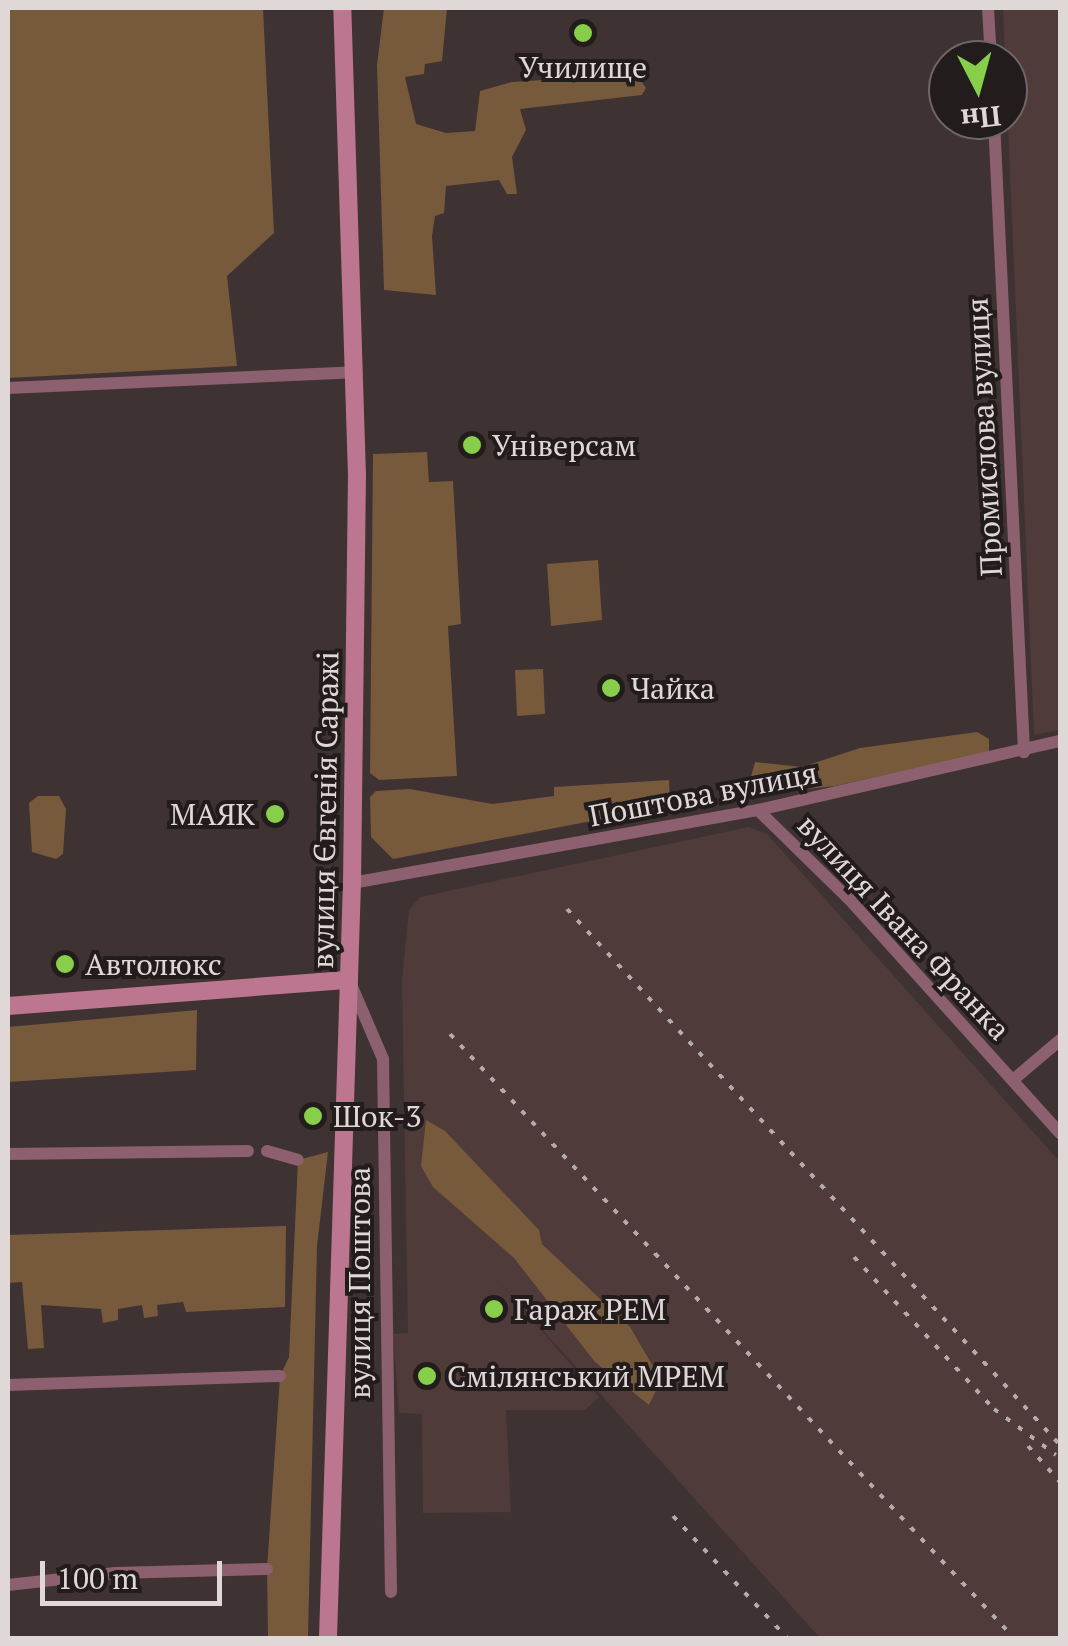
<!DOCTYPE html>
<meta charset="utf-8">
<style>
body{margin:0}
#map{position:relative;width:1068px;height:1646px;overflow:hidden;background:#3f3232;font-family:"PT Serif",serif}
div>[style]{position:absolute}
.built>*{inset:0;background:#4f3b3a}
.green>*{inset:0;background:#77593c}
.minor>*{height:12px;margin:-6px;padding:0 6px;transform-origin:6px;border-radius:6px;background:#8d606f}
.secondary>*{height:18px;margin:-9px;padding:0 9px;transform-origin:9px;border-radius:9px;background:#bd768f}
.rail>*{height:4px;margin-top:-2px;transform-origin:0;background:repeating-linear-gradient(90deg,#b5abab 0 5px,transparent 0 15px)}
.dots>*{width:28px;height:28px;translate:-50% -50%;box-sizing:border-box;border:5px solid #221c1c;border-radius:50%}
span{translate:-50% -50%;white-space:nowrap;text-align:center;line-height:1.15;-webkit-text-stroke:8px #221c1c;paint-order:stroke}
.poi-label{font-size:30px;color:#e0d7d7}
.left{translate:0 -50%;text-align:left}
.right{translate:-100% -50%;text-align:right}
.street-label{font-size:30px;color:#e0d7d7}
.frame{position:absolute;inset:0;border:10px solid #e0d7d7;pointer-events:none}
.north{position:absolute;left:928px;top:40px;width:100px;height:100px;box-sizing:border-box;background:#221c1c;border:2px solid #6e6767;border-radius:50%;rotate:174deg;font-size:28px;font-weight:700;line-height:40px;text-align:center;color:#e0d7d7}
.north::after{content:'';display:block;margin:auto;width:35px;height:45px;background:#87cf4b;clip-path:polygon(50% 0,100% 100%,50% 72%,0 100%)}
.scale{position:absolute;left:40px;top:1561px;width:182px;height:45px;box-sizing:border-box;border:5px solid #e0d7d7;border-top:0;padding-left:12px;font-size:30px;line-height:35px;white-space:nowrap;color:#e0d7d7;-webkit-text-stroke:8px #221c1c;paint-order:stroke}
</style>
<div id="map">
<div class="built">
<div style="clip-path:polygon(1003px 8px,1060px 8px,1060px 730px,1034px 735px)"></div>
<div style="clip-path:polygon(749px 827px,767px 834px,1060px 1162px,1060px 1638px,820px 1638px,494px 1276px,599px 1397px,585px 1410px,506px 1410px,511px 1512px,423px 1513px,422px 1414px,399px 1413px,393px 1334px,408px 1333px,402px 981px,409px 910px,420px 897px)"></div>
</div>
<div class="green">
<div style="clip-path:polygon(8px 8px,263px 8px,274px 233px,227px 276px,237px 366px,8px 378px)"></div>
<div style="clip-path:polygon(384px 8px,447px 8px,442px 61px,425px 64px,424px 74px,405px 77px,416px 124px,446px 133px,475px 131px,480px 91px,512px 82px,636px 74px,646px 88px,642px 95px,520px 109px,526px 130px,512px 157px,517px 194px,507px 194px,499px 180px,446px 186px,444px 213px,435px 216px,432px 236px,436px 295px,384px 290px,377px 65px)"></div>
<div style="clip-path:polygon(427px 452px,429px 482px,453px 481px,461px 624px,448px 626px,457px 776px,379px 780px,370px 773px,373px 454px)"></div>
<div style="clip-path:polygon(598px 560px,602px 620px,551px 626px,547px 564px)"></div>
<div style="clip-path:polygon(543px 669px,545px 714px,517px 716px,515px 670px)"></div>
<div style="clip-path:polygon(977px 732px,989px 739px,989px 752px,835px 786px,770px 793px,749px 784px,755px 762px,802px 767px,860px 748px)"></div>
<div style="clip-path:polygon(669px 780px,670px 806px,393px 859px,371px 837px,370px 797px,376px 791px,410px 789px,492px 804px,554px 796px,554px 787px)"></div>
<div style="clip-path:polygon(38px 796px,59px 796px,66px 809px,63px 854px,56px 859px,32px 852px,29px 803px)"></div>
<div style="clip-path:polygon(197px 1010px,196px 1070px,8px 1082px,8px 1027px)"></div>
<div style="clip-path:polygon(426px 1120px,445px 1131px,539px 1230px,542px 1244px,630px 1327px,661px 1380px,649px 1405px,595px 1362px,514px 1258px,433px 1187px,421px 1166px)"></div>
<div style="clip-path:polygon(328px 1152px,317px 1246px,308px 1638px,268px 1638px,267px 1569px,280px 1376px,289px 1357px,298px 1160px)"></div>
<div style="clip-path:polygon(286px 1226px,285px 1307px,186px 1312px,183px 1302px,157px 1305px,158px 1316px,144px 1318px,142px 1305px,118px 1309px,118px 1320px,103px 1323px,101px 1309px,41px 1305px,44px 1348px,28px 1349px,22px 1282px,8px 1283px,8px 1235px)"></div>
</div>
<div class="minor">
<div style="left:988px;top:8px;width:52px;rotate:86.7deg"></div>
<div style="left:994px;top:120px;width:633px;rotate:87.28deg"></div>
<div style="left:8px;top:388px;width:347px;rotate:-2.6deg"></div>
<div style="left:758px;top:810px;width:129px;rotate:44.4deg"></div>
<div style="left:850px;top:900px;width:314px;rotate:48deg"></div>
<div style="left:352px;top:883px;width:413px;rotate:-10.2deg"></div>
<div style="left:758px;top:810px;width:310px;rotate:-12.9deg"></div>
<div style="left:350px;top:982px;width:84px;rotate:66.8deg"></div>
<div style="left:383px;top:1059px;width:533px;rotate:89.14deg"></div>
<div style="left:1013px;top:1080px;width:62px;rotate:-40.4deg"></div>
<div style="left:267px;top:1151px;width:32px;rotate:16deg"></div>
<div style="left:8px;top:1154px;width:240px;rotate:-0.7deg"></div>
<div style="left:8px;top:1385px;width:272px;rotate:-1.9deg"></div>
<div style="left:8px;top:1585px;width:108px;rotate:-6.4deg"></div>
<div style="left:115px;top:1573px;width:152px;rotate:-1.5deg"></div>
</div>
<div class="secondary">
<div style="left:8px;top:1006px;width:342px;rotate:-4.4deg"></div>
<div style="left:328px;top:1638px;width:755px;rotate:-88.18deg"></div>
<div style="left:352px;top:883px;width:407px;rotate:-89.3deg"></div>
<div style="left:357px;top:476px;width:468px;rotate:-91.8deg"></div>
</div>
<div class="rail">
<div style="left:567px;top:909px;width:728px;rotate:47.39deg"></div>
<div style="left:450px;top:1034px;width:826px;rotate:46.96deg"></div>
<div style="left:854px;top:1257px;width:207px;rotate:47.4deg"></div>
<div style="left:994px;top:1409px;width:77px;rotate:36.6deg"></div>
<div style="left:1028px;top:1446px;width:48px;rotate:48.4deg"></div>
<div style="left:673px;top:1516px;width:167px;rotate:46.9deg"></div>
</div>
<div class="dots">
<div style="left:583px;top:33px;background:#87cf4b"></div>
<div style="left:472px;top:445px;background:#87cf4b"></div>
<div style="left:611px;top:688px;background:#87cf4b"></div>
<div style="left:275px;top:814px;background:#87cf4b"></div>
<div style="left:65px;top:964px;background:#87cf4b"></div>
<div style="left:313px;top:1116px;background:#87cf4b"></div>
<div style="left:494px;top:1309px;background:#87cf4b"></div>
<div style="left:427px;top:1376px;background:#87cf4b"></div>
</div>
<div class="poi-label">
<span style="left:583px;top:67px">Училище</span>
<span class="left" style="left:492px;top:445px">Універсам</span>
<span class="left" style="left:631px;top:688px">Чайка</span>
<span class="right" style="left:255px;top:814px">МАЯК</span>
<span class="left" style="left:85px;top:964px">Автолюкс</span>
<span class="left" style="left:333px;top:1116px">Шок-3</span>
<span class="left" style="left:514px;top:1309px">Гараж РЕМ</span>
<span class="left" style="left:447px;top:1376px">Смілянський МРЕМ</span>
</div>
<div class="street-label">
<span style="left:984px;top:437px;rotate:-93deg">Промислова вулиця</span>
<span style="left:703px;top:794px;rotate:-11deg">Поштова вулиця</span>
<span style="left:325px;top:810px;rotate:-89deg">вулиця Євгенія Саражі</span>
<span style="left:904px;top:927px;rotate:47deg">вулиця Івана Франка</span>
<span style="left:359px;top:1283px;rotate:-90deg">вулиця Поштова</span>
</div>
<div class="frame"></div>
<div class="north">Пн</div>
<div class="scale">100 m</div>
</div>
